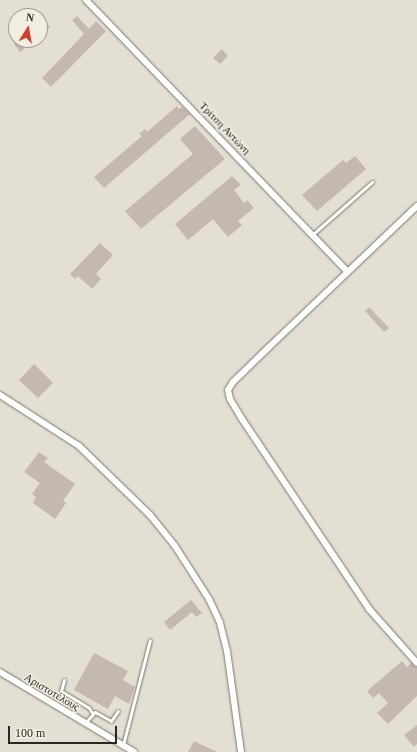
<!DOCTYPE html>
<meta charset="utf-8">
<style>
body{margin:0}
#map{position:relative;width:417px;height:752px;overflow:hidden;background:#e3e0d3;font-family:"Times New Roman",serif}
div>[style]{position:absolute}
.building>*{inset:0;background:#c4b8b1}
.roads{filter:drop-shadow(0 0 1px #7a766b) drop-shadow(0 0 1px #7a766b)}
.lane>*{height:3px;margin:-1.5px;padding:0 1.5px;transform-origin:1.5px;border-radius:1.5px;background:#fff}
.street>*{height:6px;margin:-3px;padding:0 3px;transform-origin:3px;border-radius:3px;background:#fff}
span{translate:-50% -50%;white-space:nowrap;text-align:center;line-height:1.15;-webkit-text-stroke:3px #f1ede0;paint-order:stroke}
.street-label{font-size:11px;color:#292723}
.north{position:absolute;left:8px;top:8px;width:40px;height:40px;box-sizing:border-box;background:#f1ede0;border:1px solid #a19e94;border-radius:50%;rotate:11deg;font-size:11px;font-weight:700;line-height:16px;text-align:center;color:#292723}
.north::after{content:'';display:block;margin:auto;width:14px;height:18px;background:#cd412e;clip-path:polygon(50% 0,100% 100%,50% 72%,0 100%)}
.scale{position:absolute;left:8px;top:726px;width:109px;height:18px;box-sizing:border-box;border:2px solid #292723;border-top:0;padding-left:5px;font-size:12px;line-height:14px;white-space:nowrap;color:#292723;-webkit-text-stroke:3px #f1ede0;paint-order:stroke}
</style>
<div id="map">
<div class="building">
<div style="clip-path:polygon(77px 16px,89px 29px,96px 21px,106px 31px,51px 87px,42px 78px,84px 34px,72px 20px)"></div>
<div style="clip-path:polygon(43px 19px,50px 27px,40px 36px,40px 22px)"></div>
<div style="clip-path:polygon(18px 40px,35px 40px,20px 52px,14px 44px)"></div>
<div style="clip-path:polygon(222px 49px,228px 56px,220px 64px,213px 58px)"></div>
<div style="clip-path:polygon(177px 106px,179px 109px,182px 107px,190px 114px,104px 188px,94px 177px,142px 136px,139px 134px,145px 129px,147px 132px)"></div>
<div style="clip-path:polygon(195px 126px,225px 159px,141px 229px,125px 211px,193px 154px,180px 139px)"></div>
<div style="clip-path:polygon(355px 156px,366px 169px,317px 211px,302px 195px,343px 160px,346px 163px)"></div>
<div style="clip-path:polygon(232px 176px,241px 185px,234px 190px,244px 203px,247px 200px,254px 208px,238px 221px,242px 225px,228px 237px,213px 219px,188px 240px,175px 224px)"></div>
<div style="clip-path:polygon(100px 243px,113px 255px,96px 274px,101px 279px,92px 289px,78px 276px,75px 279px,70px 274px)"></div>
<div style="clip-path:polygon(369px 307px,389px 328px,384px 332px,365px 311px)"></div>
<div style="clip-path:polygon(34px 364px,53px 383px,38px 398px,19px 380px)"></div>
<div style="clip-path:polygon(39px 452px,48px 458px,44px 462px,75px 484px,63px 501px,66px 503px,55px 519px,33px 503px,36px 497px,32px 494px,40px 483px,24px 472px)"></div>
<div style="clip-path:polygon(191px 600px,202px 613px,196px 617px,192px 612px,170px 630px,164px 622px)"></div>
<div style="clip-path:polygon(94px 653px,128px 671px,123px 680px,135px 687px,129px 704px,115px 696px,108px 709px,74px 690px)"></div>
<div style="clip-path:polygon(402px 661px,407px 667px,411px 663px,417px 667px,417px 696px,388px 724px,377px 713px,388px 703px,379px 693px,373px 698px,367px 691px)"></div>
<div style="clip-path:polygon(417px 725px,417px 744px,414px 747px,404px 735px)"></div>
<div style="clip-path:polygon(194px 741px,217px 752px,188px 752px)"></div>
</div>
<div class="roads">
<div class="lane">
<div style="left:313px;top:234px;width:79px;rotate:-41.4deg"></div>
<div style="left:64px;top:680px;width:11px;rotate:105deg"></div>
<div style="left:61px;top:691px;width:33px;rotate:31deg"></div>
<div style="left:89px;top:708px;width:7px;rotate:56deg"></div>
<div style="left:85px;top:723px;width:15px;rotate:-48deg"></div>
<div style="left:95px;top:712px;width:18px;rotate:29deg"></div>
<div style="left:111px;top:721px;width:12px;rotate:-55deg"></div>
<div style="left:123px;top:745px;width:108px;rotate:-75.6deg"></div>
</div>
<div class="street">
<div style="left:86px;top:0;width:376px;rotate:46.1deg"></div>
<div style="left:417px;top:206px;width:206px;rotate:136.4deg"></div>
<div style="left:268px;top:348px;width:49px;rotate:135.8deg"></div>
<div style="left:233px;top:382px;width:9px;rotate:122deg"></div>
<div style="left:228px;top:390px;width:9px;rotate:77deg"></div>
<div style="left:230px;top:399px;width:23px;rotate:59deg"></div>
<div style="left:242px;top:419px;width:229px;rotate:56.2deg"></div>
<div style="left:369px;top:609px;width:72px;rotate:48.4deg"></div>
<div style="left:0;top:395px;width:94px;rotate:32.8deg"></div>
<div style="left:79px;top:446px;width:99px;rotate:44.2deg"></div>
<div style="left:150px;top:515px;width:40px;rotate:51deg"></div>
<div style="left:175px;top:546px;width:63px;rotate:57.3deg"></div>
<div style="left:209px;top:599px;width:26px;rotate:65deg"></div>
<div style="left:220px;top:623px;width:29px;rotate:76deg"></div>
<div style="left:227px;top:651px;width:102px;rotate:82.1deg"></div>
<div style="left:0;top:672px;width:156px;rotate:30.8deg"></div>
</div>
</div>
<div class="street-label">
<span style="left:225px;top:128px;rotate:46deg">Τρίτση Αντώνη</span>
<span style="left:52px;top:692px;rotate:31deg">Αριστοτέλους</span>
</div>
<div class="north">N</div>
<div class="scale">100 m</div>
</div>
